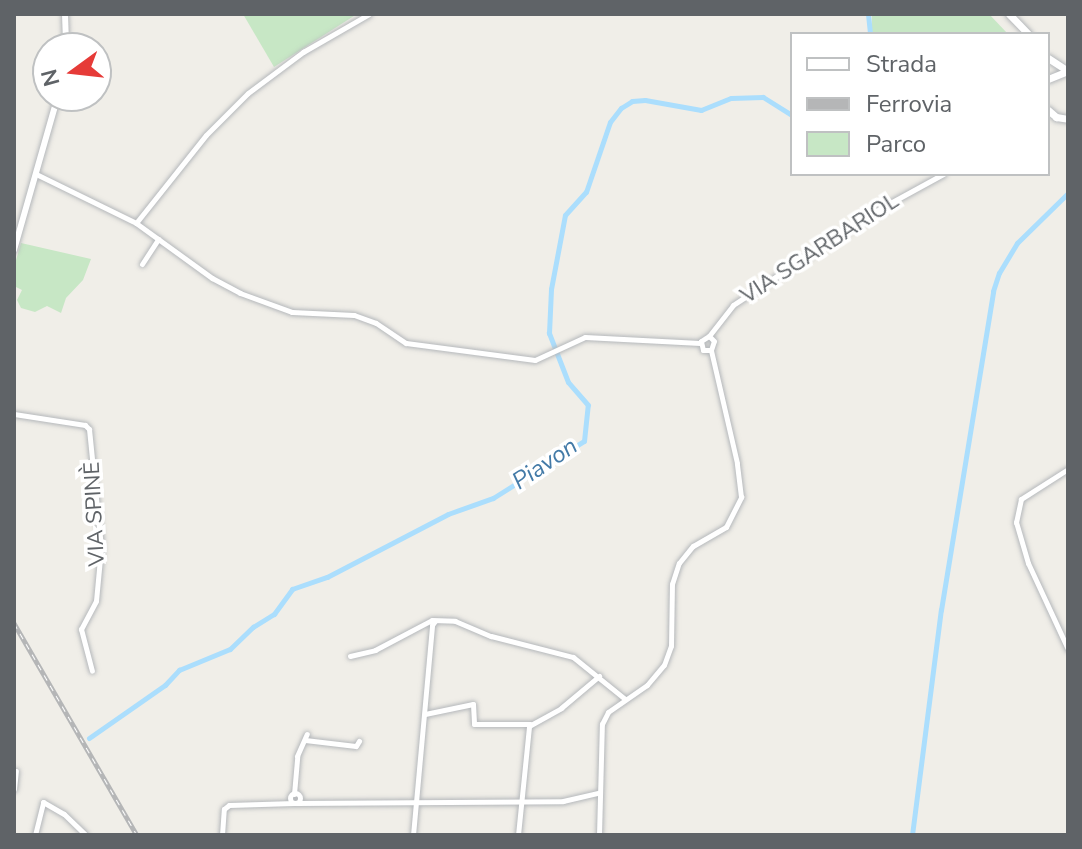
<!DOCTYPE html>
<meta charset="utf-8">
<style>
body{margin:0}
#map{position:relative;width:1082px;height:849px;overflow:hidden;background:#f0eee8;font-family:"Nunito Sans",sans-serif}
div>[style]{position:absolute}
.green>*{inset:0;background:#c7e7c5}
.canal>*{height:5px;margin:-2.5px;padding:0 2.5px;transform-origin:2.5px;border-radius:2.5px;background:#abdefd}
.roads{filter:drop-shadow(0 0 2px #b5b8bb) drop-shadow(0 0 2px #b5b8bb)}
.minor>*{height:5px;margin:-2.5px;padding:0 2.5px;transform-origin:2.5px;border-radius:2.5px;background:#fff}
.minor>.ring{margin:-2.5px;padding:0;box-sizing:content-box;background:none;border:5px solid #fff;border-radius:50%}
.tertiary>*{height:6px;margin:-3px;padding:0 3px;transform-origin:3px;border-radius:3px;background:#fff}
.secondary>*{height:7px;margin:-3.5px;padding:0 3.5px;transform-origin:3.5px;border-radius:3.5px;background:#fff}
.rail>*{height:5px;margin-top:-2.5px;transform-origin:0;background:repeating-linear-gradient(90deg,#fff 0 6px,#b5b6b7 0 12px);box-sizing:border-box;border-block:2px solid #b5b6b7}
span{translate:-50% -50%;white-space:nowrap;text-align:center;line-height:1.15;-webkit-text-stroke:7px #fff;paint-order:stroke}
.street-label{font-size:22px;color:#5f6367}
.water-label{font-size:24px;color:#437aa7;font-style:italic}
.frame{position:absolute;inset:0;border:16px solid #5f6367;pointer-events:none}
.legend{position:absolute;left:790px;top:32px;width:260px;height:144px;box-sizing:border-box;background:#fff;border:2px solid #bfc1c2;margin:0;padding:10px 14px;list-style:none;font-size:24px;color:#5f6367}
.legend li{display:flex;align-items:center;gap:16px;height:40px}
.legend b{width:40px;border:2px solid #bfc1c2}
.north{position:absolute;left:32px;top:32px;width:80px;height:80px;box-sizing:border-box;background:#fff;border:2px solid #bfc1c2;border-radius:50%;rotate:255deg;font-size:22px;font-weight:700;line-height:32px;text-align:center;color:#5f6367}
.north::after{content:'';display:block;margin:auto;width:28px;height:36px;background:#e63b38;clip-path:polygon(50% 0,100% 100%,50% 72%,0 100%)}
</style>
<div id="map">
<div class="green">
<div style="clip-path:polygon(243px 14px,357px 14px,274px 67px)"></div>
<div style="clip-path:polygon(872px 14px,989px 14px,1008px 34px,872px 34px)"></div>
<div style="clip-path:polygon(21px 243px,91px 259px,83px 280px,66px 298px,61px 313px,47px 306px,35px 312px,21px 308px,17px 300px,22px 290px,14px 286px,14px 267px)"></div>
</div>
<div class="canal">
<div style="left:868px;top:14px;width:20px;rotate:84deg"></div>
<div style="left:89px;top:738px;width:93px;rotate:-34.9deg"></div>
<div style="left:165px;top:685px;width:21px;rotate:-47deg"></div>
<div style="left:179px;top:670px;width:55px;rotate:-22.4deg"></div>
<div style="left:230px;top:649px;width:32px;rotate:-44deg"></div>
<div style="left:253px;top:627px;width:25px;rotate:-32deg"></div>
<div style="left:274px;top:614px;width:31px;rotate:-54deg"></div>
<div style="left:292px;top:589px;width:37px;rotate:-19deg"></div>
<div style="left:327px;top:577px;width:136px;rotate:-27.5deg"></div>
<div style="left:448px;top:514px;width:48px;rotate:-19.6deg"></div>
<div style="left:493px;top:498px;width:107px;rotate:-32.1deg"></div>
<div style="left:584px;top:441px;width:36px;rotate:-84deg"></div>
<div style="left:588px;top:405px;width:30px;rotate:-131deg"></div>
<div style="left:568px;top:382px;width:53px;rotate:-111.2deg"></div>
<div style="left:549px;top:333px;width:44px;rotate:-87.4deg"></div>
<div style="left:551px;top:289px;width:75px;rotate:-79.3deg"></div>
<div style="left:565px;top:215px;width:31px;rotate:-48deg"></div>
<div style="left:586px;top:192px;width:74px;rotate:-71.1deg"></div>
<div style="left:610px;top:122px;width:18px;rotate:-52deg"></div>
<div style="left:621px;top:108px;width:13px;rotate:-32deg"></div>
<div style="left:632px;top:101px;width:13px;rotate:-4deg"></div>
<div style="left:645px;top:100px;width:57px;rotate:10.1deg"></div>
<div style="left:701px;top:110px;width:32px;rotate:-22deg"></div>
<div style="left:731px;top:98px;width:32px;rotate:-2deg"></div>
<div style="left:763px;top:97px;width:34px;rotate:32deg"></div>
<div style="left:912px;top:835px;width:227px;rotate:-82.7deg"></div>
<div style="left:941px;top:610px;width:323px;rotate:-80.7deg"></div>
<div style="left:993px;top:291px;width:19px;rotate:-72deg"></div>
<div style="left:999px;top:273px;width:35px;rotate:-59deg"></div>
<div style="left:1017px;top:243px;width:71px;rotate:-44.4deg"></div>
</div>
<div class="roads">
<div class="minor">
<div style="left:36px;top:174px;width:111px;rotate:26.1deg"></div>
<div style="left:136px;top:223px;width:94px;rotate:35.9deg"></div>
<div style="left:212px;top:278px;width:32px;rotate:28deg"></div>
<div style="left:240px;top:293px;width:55px;rotate:20.1deg"></div>
<div style="left:292px;top:312px;width:62px;rotate:2.8deg"></div>
<div style="left:354px;top:315px;width:23px;rotate:20deg"></div>
<div style="left:376px;top:323px;width:36px;rotate:34deg"></div>
<div style="left:406px;top:343px;width:130px;rotate:7.5deg"></div>
<div style="left:535px;top:360px;width:55px;rotate:-24.7deg"></div>
<div style="left:585px;top:337px;width:115px;rotate:3deg"></div>
<div style="left:136px;top:223px;width:112px;rotate:-51.5deg"></div>
<div style="left:206px;top:135px;width:59px;rotate:-45deg"></div>
<div style="left:248px;top:93px;width:69px;rotate:-36.7deg"></div>
<div style="left:303px;top:52px;width:76px;rotate:-29.9deg"></div>
<div style="left:142px;top:264px;width:30px;rotate:-57deg"></div>
<div style="left:711px;top:350px;width:8px;rotate:180deg"></div>
<div style="left:703px;top:350px;width:9px;rotate:-103deg"></div>
<div style="left:701px;top:341px;width:9px;rotate:-32deg"></div>
<div style="left:709px;top:336px;width:39px;rotate:-52deg"></div>
<div style="left:733px;top:305px;width:177px;rotate:-33.2deg"></div>
<div style="left:881px;top:208px;width:71px;rotate:-28.7deg"></div>
<div style="left:14px;top:414px;width:72px;rotate:8.8deg"></div>
<div style="left:85px;top:425px;width:6px;rotate:45deg"></div>
<div style="left:89px;top:429px;width:120px;rotate:84.2deg"></div>
<div style="left:101px;top:548px;width:53px;rotate:95.4deg"></div>
<div style="left:96px;top:601px;width:32px;rotate:118deg"></div>
<div style="left:81px;top:629px;width:43px;rotate:75.3deg"></div>
<div style="left:1068px;top:469px;width:56px;rotate:147.4deg"></div>
<div style="left:1021px;top:499px;width:24px;rotate:102deg"></div>
<div style="left:1016px;top:522px;width:43px;rotate:73.7deg"></div>
<div style="left:1028px;top:563px;width:95px;rotate:65.1deg"></div>
<div style="left:350px;top:656px;width:26px;rotate:-13deg"></div>
<div style="left:375px;top:650px;width:64px;rotate:-27.8deg"></div>
<div style="left:432px;top:620px;width:23px;rotate:2deg"></div>
<div style="left:455px;top:621px;width:39px;rotate:23deg"></div>
<div style="left:491px;top:636px;width:85px;rotate:14.4deg"></div>
<div style="left:573px;top:657px;width:67px;rotate:38.9deg"></div>
<div style="left:425px;top:714px;width:49px;rotate:-11.8deg"></div>
<div style="left:473px;top:704px;width:20px;rotate:87deg"></div>
<div style="left:474px;top:724px;width:56px"></div>
<div style="left:305px;top:740px;width:51px;rotate:6.7deg"></div>
<div style="left:356px;top:746px;width:6px;rotate:-59deg"></div>
<div style="left:14px;top:789px;width:18px;rotate:-84deg"></div>
<div class="ring" style="left:290px;top:793px;width:5px;height:5px"></div>
<div style="left:294px;top:794px;width:38px;rotate:-85deg"></div>
<div style="left:297px;top:756px;width:24px;rotate:-66deg"></div>
<div style="left:296px;top:803px;width:267px;rotate:-0.4deg"></div>
<div style="left:563px;top:801px;width:37px;rotate:-13deg"></div>
<div style="left:35px;top:835px;width:34px;rotate:-76deg"></div>
<div style="left:43px;top:802px;width:24px;rotate:30deg"></div>
<div style="left:64px;top:814px;width:30px;rotate:44deg"></div>
<div style="left:222px;top:835px;width:26px;rotate:-86deg"></div>
<div style="left:224px;top:809px;width:6px;rotate:-39deg"></div>
<div style="left:229px;top:805px;width:65px;rotate:-1.8deg"></div>
<div style="left:413px;top:835px;width:211px;rotate:-84.8deg"></div>
<div style="left:432px;top:625px;width:5px;rotate:-53deg"></div>
<div style="left:518px;top:835px;width:110px;rotate:-84.2deg"></div>
<div style="left:529px;top:726px;width:37px;rotate:-29deg"></div>
<div style="left:561px;top:708px;width:50px;rotate:-40.1deg"></div>
<div style="left:599px;top:835px;width:111px;rotate:-88.5deg"></div>
<div style="left:602px;top:724px;width:13px;rotate:-63deg"></div>
<div style="left:608px;top:712px;width:47px;rotate:-34.7deg"></div>
<div style="left:647px;top:685px;width:26px;rotate:-50deg"></div>
<div style="left:664px;top:665px;width:20px;rotate:-70deg"></div>
<div style="left:671px;top:646px;width:62px;rotate:-89.1deg"></div>
<div style="left:672px;top:584px;width:22px;rotate:-72deg"></div>
<div style="left:679px;top:563px;width:22px;rotate:-51deg"></div>
<div style="left:693px;top:546px;width:38px;rotate:-30deg"></div>
<div style="left:726px;top:527px;width:34px;rotate:-63deg"></div>
<div style="left:741px;top:497px;width:34px;rotate:-97deg"></div>
<div style="left:737px;top:463px;width:116px;rotate:-103deg"></div>
<div style="left:711px;top:350px;width:9px;rotate:-72deg"></div>
<div style="left:714px;top:341px;width:7px;rotate:-135deg"></div>
</div>
<div class="tertiary">
<div style="left:65px;top:14px;width:34px;rotate:88deg"></div>
<div style="left:14px;top:250px;width:160px;rotate:-74.1deg"></div>
</div>
<div class="secondary">
<div style="left:1009px;top:14px;width:28px;rotate:46deg"></div>
<div style="left:1048px;top:58px;width:24px;rotate:33deg"></div>
<div style="left:1048px;top:79px;width:22px;rotate:-22deg"></div>
<div style="left:1048px;top:110px;width:11px;rotate:41deg"></div>
<div style="left:1056px;top:117px;width:12px;rotate:9deg"></div>
</div>
</div>
<div class="rail">
<div style="left:14px;top:623px;width:245px;rotate:59.9deg"></div>
</div>
<div class="street-label">
<span style="left:820px;top:249px;rotate:-33deg">VIA SGARBARIOL</span>
<span style="left:95px;top:514px;rotate:-93deg">VIA SPINÈ</span>
</div>
<div class="water-label">
<span style="left:545px;top:464px;rotate:-34deg">Piavon</span>
</div>
<div class="frame"></div>
<ul class="legend">
<li><b style="height:10px;background:#fff"></b>Strada</li>
<li><b style="height:10px;background:#b5b6b7"></b>Ferrovia</li>
<li><b style="height:22px;background:#c7e7c5"></b>Parco</li>
</ul>
<div class="north">N</div>
</div>
